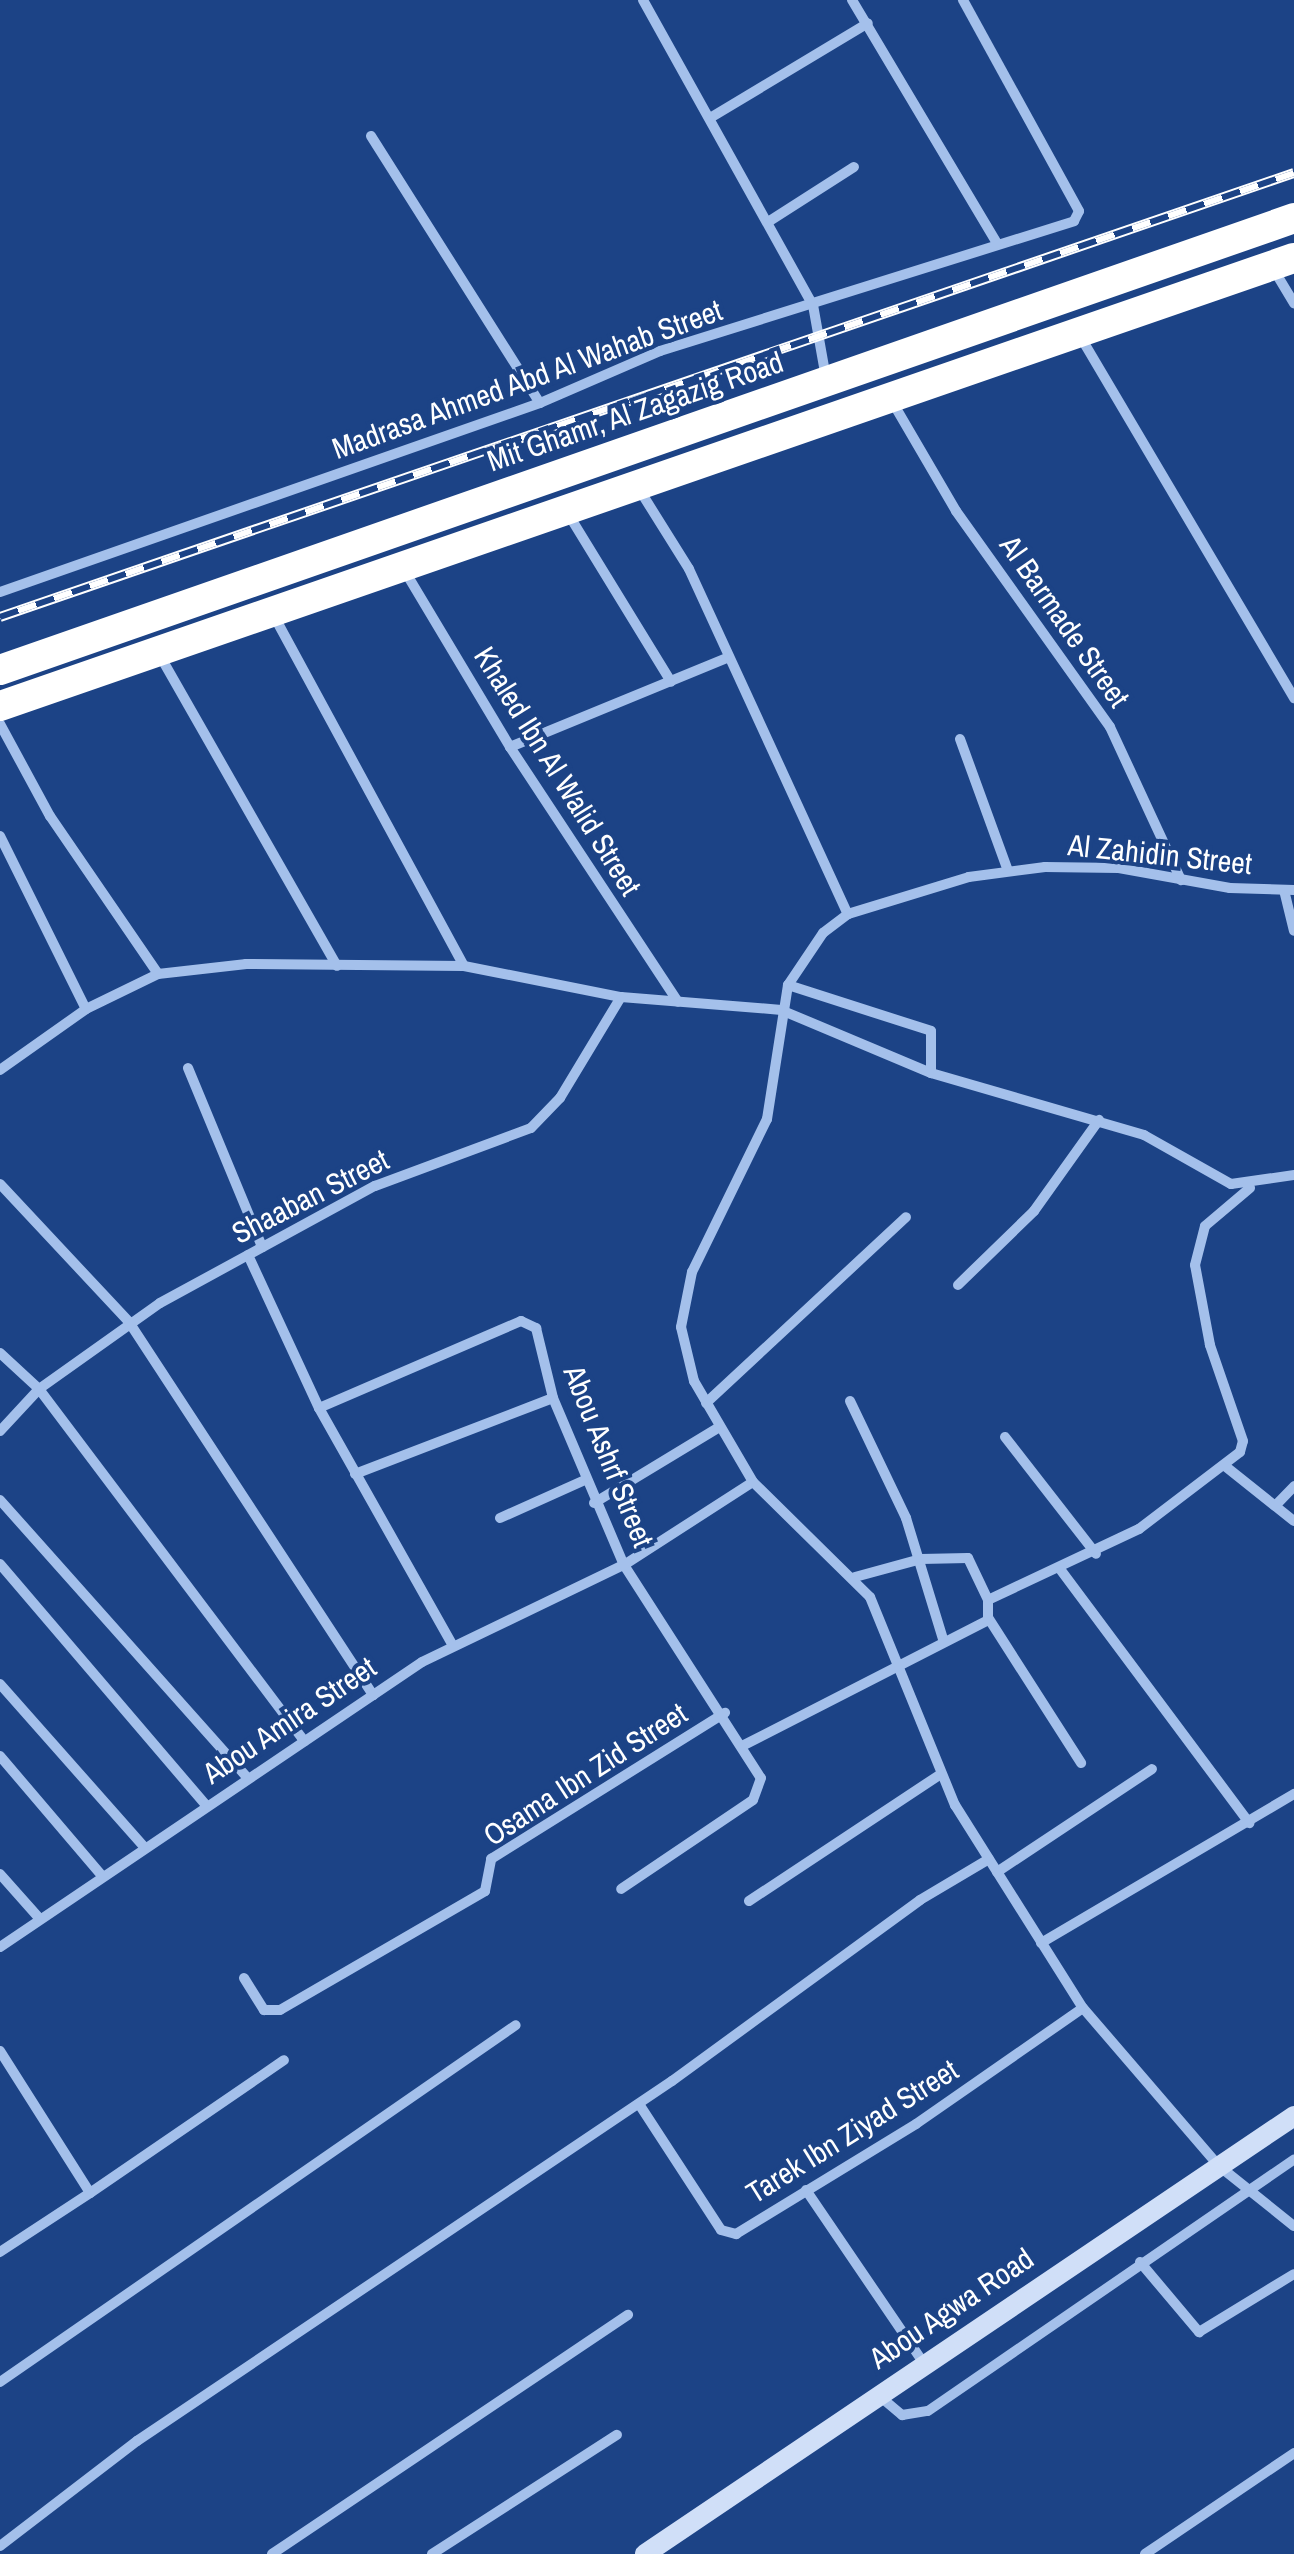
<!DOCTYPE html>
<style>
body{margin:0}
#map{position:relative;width:1294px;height:2554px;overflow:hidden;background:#1c4386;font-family:"Archivo Narrow",sans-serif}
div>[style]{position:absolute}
.street>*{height:10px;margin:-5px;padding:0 5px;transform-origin:5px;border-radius:5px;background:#a4c0eb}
.secondary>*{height:20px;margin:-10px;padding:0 10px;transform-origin:10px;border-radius:10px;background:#d0dff8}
.highway>*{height:30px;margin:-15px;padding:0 15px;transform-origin:15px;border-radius:15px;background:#fff}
.rail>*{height:10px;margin-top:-5px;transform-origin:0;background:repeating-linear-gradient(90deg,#1c4386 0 19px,#fff 0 38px);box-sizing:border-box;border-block:2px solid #fff}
span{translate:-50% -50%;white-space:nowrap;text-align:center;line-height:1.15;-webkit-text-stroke:8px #1c4386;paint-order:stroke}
.street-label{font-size:30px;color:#fff}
</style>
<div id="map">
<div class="street">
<div style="left:643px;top:0;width:349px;rotate:60.9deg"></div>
<div style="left:813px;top:305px;width:74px;rotate:79.9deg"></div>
<div style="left:852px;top:0;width:282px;rotate:59.2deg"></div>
<div style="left:710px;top:118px;width:184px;rotate:-31deg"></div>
<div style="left:371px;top:136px;width:316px;rotate:57.7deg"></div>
<div style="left:768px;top:222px;width:102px;rotate:-32.6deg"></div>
<div style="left:1274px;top:270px;width:39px;rotate:59deg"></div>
<div style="left:1080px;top:336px;width:421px;rotate:59.4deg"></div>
<div style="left:893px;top:403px;width:125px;rotate:59.7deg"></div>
<div style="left:956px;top:511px;width:265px;rotate:54.5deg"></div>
<div style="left:1110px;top:727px;width:169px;rotate:65.1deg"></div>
<div style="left:639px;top:489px;width:94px;rotate:58deg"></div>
<div style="left:689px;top:569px;width:380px;rotate:65.3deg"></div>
<div style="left:567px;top:512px;width:199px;rotate:58.5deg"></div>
<div style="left:403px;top:568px;width:209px;rotate:59.1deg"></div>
<div style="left:510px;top:747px;width:305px;rotate:56.6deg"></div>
<div style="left:0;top:592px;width:572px;rotate:-19.29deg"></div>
<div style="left:540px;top:403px;width:131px;rotate:-23.4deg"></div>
<div style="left:660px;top:351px;width:434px;rotate:-17.4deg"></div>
<div style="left:1074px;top:221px;width:11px;rotate:-63deg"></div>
<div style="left:1079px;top:211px;width:241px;rotate:-118.8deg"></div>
<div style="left:274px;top:616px;width:398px;rotate:61.5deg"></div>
<div style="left:159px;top:654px;width:359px;rotate:60.3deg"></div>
<div style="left:0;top:724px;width:105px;rotate:61.5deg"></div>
<div style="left:50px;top:816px;width:191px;rotate:55.6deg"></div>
<div style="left:960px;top:739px;width:140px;rotate:70deg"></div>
<div style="left:510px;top:747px;width:232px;rotate:-22.3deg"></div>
<div style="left:0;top:836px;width:193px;rotate:63.6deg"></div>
<div style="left:1284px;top:890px;width:42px;rotate:76.3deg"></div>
<div style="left:1294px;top:890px;width:64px;rotate:-178.2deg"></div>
<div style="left:1230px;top:888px;width:113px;rotate:-169.8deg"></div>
<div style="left:1119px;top:868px;width:74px;rotate:-179.2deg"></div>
<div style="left:1045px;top:867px;width:77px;rotate:172.5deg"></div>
<div style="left:969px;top:877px;width:127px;rotate:163deg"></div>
<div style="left:848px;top:914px;width:31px;rotate:143deg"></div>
<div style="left:823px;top:933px;width:63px;rotate:123.9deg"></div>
<div style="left:788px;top:985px;width:136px;rotate:98.9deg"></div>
<div style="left:767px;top:1119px;width:170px;rotate:116.1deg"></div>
<div style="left:692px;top:1272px;width:56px;rotate:101.3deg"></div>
<div style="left:681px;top:1327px;width:56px;rotate:76.5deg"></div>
<div style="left:694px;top:1381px;width:117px;rotate:59.7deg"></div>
<div style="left:753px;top:1482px;width:164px;rotate:44.5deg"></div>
<div style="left:870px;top:1597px;width:225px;rotate:67.8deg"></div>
<div style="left:955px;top:1805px;width:240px;rotate:57.8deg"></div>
<div style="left:1083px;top:2008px;width:208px;rotate:49.3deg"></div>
<div style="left:1219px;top:2166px;width:96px;rotate:38.7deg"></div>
<div style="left:788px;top:985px;width:150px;rotate:17.8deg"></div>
<div style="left:931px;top:1031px;width:42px;rotate:90deg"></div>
<div style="left:188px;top:1068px;width:194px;rotate:67.5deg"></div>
<div style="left:0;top:1070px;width:105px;rotate:-35.3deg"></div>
<div style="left:86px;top:1009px;width:80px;rotate:-25.9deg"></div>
<div style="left:158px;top:974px;width:89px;rotate:-6.5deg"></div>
<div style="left:246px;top:964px;width:218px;rotate:0.5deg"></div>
<div style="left:464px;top:966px;width:160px;rotate:11.2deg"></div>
<div style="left:621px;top:997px;width:161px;rotate:4.6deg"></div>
<div style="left:781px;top:1010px;width:163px;rotate:22.8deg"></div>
<div style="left:931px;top:1073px;width:222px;rotate:16.2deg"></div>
<div style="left:1144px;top:1135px;width:100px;rotate:29.4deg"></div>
<div style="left:1231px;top:1184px;width:64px;rotate:-8.1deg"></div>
<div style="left:0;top:1184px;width:189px;rotate:46.9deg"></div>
<div style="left:129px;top:1322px;width:446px;rotate:56.8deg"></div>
<div style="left:248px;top:1255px;width:169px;rotate:65.1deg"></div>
<div style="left:319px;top:1408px;width:271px;rotate:60.6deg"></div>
<div style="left:958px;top:1285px;width:106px;rotate:-44.2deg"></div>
<div style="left:1034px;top:1211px;width:112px;rotate:-54.5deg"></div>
<div style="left:0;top:1353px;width:53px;rotate:42.7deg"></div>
<div style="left:39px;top:1389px;width:441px;rotate:53deg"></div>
<div style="left:850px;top:1401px;width:130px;rotate:64.4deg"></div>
<div style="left:906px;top:1518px;width:127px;rotate:73deg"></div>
<div style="left:706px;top:1403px;width:273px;rotate:-42.9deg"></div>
<div style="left:319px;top:1408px;width:220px;rotate:-23.3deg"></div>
<div style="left:521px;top:1321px;width:17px;rotate:25deg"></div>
<div style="left:536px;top:1328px;width:72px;rotate:76.3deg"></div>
<div style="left:553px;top:1398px;width:181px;rotate:67deg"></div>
<div style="left:624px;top:1565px;width:253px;rotate:57.3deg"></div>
<div style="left:761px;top:1778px;width:23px;rotate:110deg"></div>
<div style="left:753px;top:1800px;width:159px;rotate:146deg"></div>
<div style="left:0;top:1431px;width:57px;rotate:-47.1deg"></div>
<div style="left:39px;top:1389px;width:148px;rotate:-35.4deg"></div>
<div style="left:160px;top:1303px;width:245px;rotate:-28.6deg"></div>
<div style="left:375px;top:1186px;width:166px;rotate:-20.4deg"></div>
<div style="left:531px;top:1128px;width:42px;rotate:-46deg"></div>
<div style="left:560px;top:1098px;width:118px;rotate:-58.9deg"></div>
<div style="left:1005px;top:1437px;width:148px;rotate:52.1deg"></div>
<div style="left:1225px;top:1466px;width:88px;rotate:38.6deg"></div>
<div style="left:355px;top:1474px;width:212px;rotate:-21deg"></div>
<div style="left:0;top:1500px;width:373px;rotate:48.3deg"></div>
<div style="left:594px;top:1503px;width:145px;rotate:-31.2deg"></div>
<div style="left:1275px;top:1506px;width:28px;rotate:-46deg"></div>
<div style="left:500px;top:1518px;width:93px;rotate:-24.1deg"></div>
<div style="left:0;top:1564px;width:317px;rotate:49.5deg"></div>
<div style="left:1060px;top:1569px;width:317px;rotate:53.3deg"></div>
<div style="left:855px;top:1577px;width:68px;rotate:-15.3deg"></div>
<div style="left:921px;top:1559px;width:47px;rotate:-1.2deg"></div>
<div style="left:968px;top:1558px;width:47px;rotate:64.5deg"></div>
<div style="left:989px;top:1619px;width:171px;rotate:57.4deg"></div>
<div style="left:0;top:1684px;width:217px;rotate:48.5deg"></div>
<div style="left:744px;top:1745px;width:274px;rotate:-27.1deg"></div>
<div style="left:988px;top:1620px;width:20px;rotate:-90deg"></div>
<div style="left:988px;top:1600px;width:167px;rotate:-25.2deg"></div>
<div style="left:1139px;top:1529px;width:127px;rotate:-37.3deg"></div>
<div style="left:1240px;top:1452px;width:11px;rotate:-75deg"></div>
<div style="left:1243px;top:1441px;width:102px;rotate:-109deg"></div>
<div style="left:1210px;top:1345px;width:81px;rotate:-100.6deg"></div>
<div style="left:1195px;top:1265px;width:40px;rotate:-75.6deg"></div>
<div style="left:1205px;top:1226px;width:59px;rotate:-40.2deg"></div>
<div style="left:0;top:1756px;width:157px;rotate:49.6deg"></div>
<div style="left:997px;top:1872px;width:186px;rotate:-33.6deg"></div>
<div style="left:0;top:1874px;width:60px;rotate:48.4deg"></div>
<div style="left:749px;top:1901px;width:230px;rotate:-33.5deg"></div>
<div style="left:1041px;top:1943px;width:294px;rotate:-30.5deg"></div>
<div style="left:0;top:1947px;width:509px;rotate:-34.03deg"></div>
<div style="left:422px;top:1662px;width:224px;rotate:-25.7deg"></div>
<div style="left:624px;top:1565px;width:153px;rotate:-32.8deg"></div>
<div style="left:244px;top:1978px;width:38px;rotate:58deg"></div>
<div style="left:264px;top:2010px;width:16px"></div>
<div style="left:280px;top:2010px;width:237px;rotate:-30.1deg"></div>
<div style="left:485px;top:1891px;width:33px;rotate:-79deg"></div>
<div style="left:491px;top:1859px;width:276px;rotate:-32deg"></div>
<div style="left:0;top:2051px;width:168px;rotate:57.6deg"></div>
<div style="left:90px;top:2193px;width:108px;rotate:146.8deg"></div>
<div style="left:639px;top:2104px;width:150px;rotate:56.9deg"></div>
<div style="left:721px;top:2230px;width:16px;rotate:15deg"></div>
<div style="left:736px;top:2234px;width:211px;rotate:-31.4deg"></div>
<div style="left:916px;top:2124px;width:203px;rotate:-34.8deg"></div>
<div style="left:806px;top:2190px;width:208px;rotate:55.8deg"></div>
<div style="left:90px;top:2193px;width:235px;rotate:-34.4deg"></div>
<div style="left:1140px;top:2262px;width:92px;rotate:49.9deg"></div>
<div style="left:1199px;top:2332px;width:111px;rotate:-31.4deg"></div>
<div style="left:0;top:2382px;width:627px;rotate:-34.68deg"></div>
<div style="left:877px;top:2394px;width:33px;rotate:40deg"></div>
<div style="left:902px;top:2415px;width:26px;rotate:-9deg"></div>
<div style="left:928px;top:2411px;width:444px;rotate:-34.5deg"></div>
<div style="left:0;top:2546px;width:173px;rotate:-37.5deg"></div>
<div style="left:137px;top:2441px;width:645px;rotate:-33.94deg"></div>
<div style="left:672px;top:2081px;width:307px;rotate:-36.1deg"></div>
<div style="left:920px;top:1900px;width:80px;rotate:-30.7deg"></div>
<div style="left:272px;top:2554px;width:429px;rotate:-33.9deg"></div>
<div style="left:432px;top:2554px;width:220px;rotate:-32.8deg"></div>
<div style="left:1145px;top:2554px;width:180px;rotate:-34.1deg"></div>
</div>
<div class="secondary">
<div style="left:645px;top:2554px;width:783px;rotate:-34.01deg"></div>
</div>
<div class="highway">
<div style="left:0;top:670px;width:1371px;rotate:-19.25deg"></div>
<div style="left:0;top:706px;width:1369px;rotate:-19.1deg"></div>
</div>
<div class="rail">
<div style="left:0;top:617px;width:1368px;rotate:-18.94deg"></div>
</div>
<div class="street-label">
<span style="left:527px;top:379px;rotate:-20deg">Madrasa Ahmed Abd Al Wahab Street</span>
<span style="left:635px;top:411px;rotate:-19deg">Mit Ghamr, Al Zagazig Road</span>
<span style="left:1065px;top:621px;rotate:55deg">Al Barmade Street</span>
<span style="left:558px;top:771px;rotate:58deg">Khaled Ibn Al Walid Street</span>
<span style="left:1160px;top:854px;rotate:6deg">Al Zahidin Street</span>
<span style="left:310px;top:1196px;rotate:-27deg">Shaaban Street</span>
<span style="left:609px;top:1456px;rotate:68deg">Abou Ashrf Street</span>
<span style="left:289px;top:1720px;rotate:-34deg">Abou Amira Street</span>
<span style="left:585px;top:1774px;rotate:-33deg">Osama Ibn Zid Street</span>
<span style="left:852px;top:2131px;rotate:-32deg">Tarek Ibn Ziyad Street</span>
<span style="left:951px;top:2308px;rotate:-34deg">Abou Agwa Road</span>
</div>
</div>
